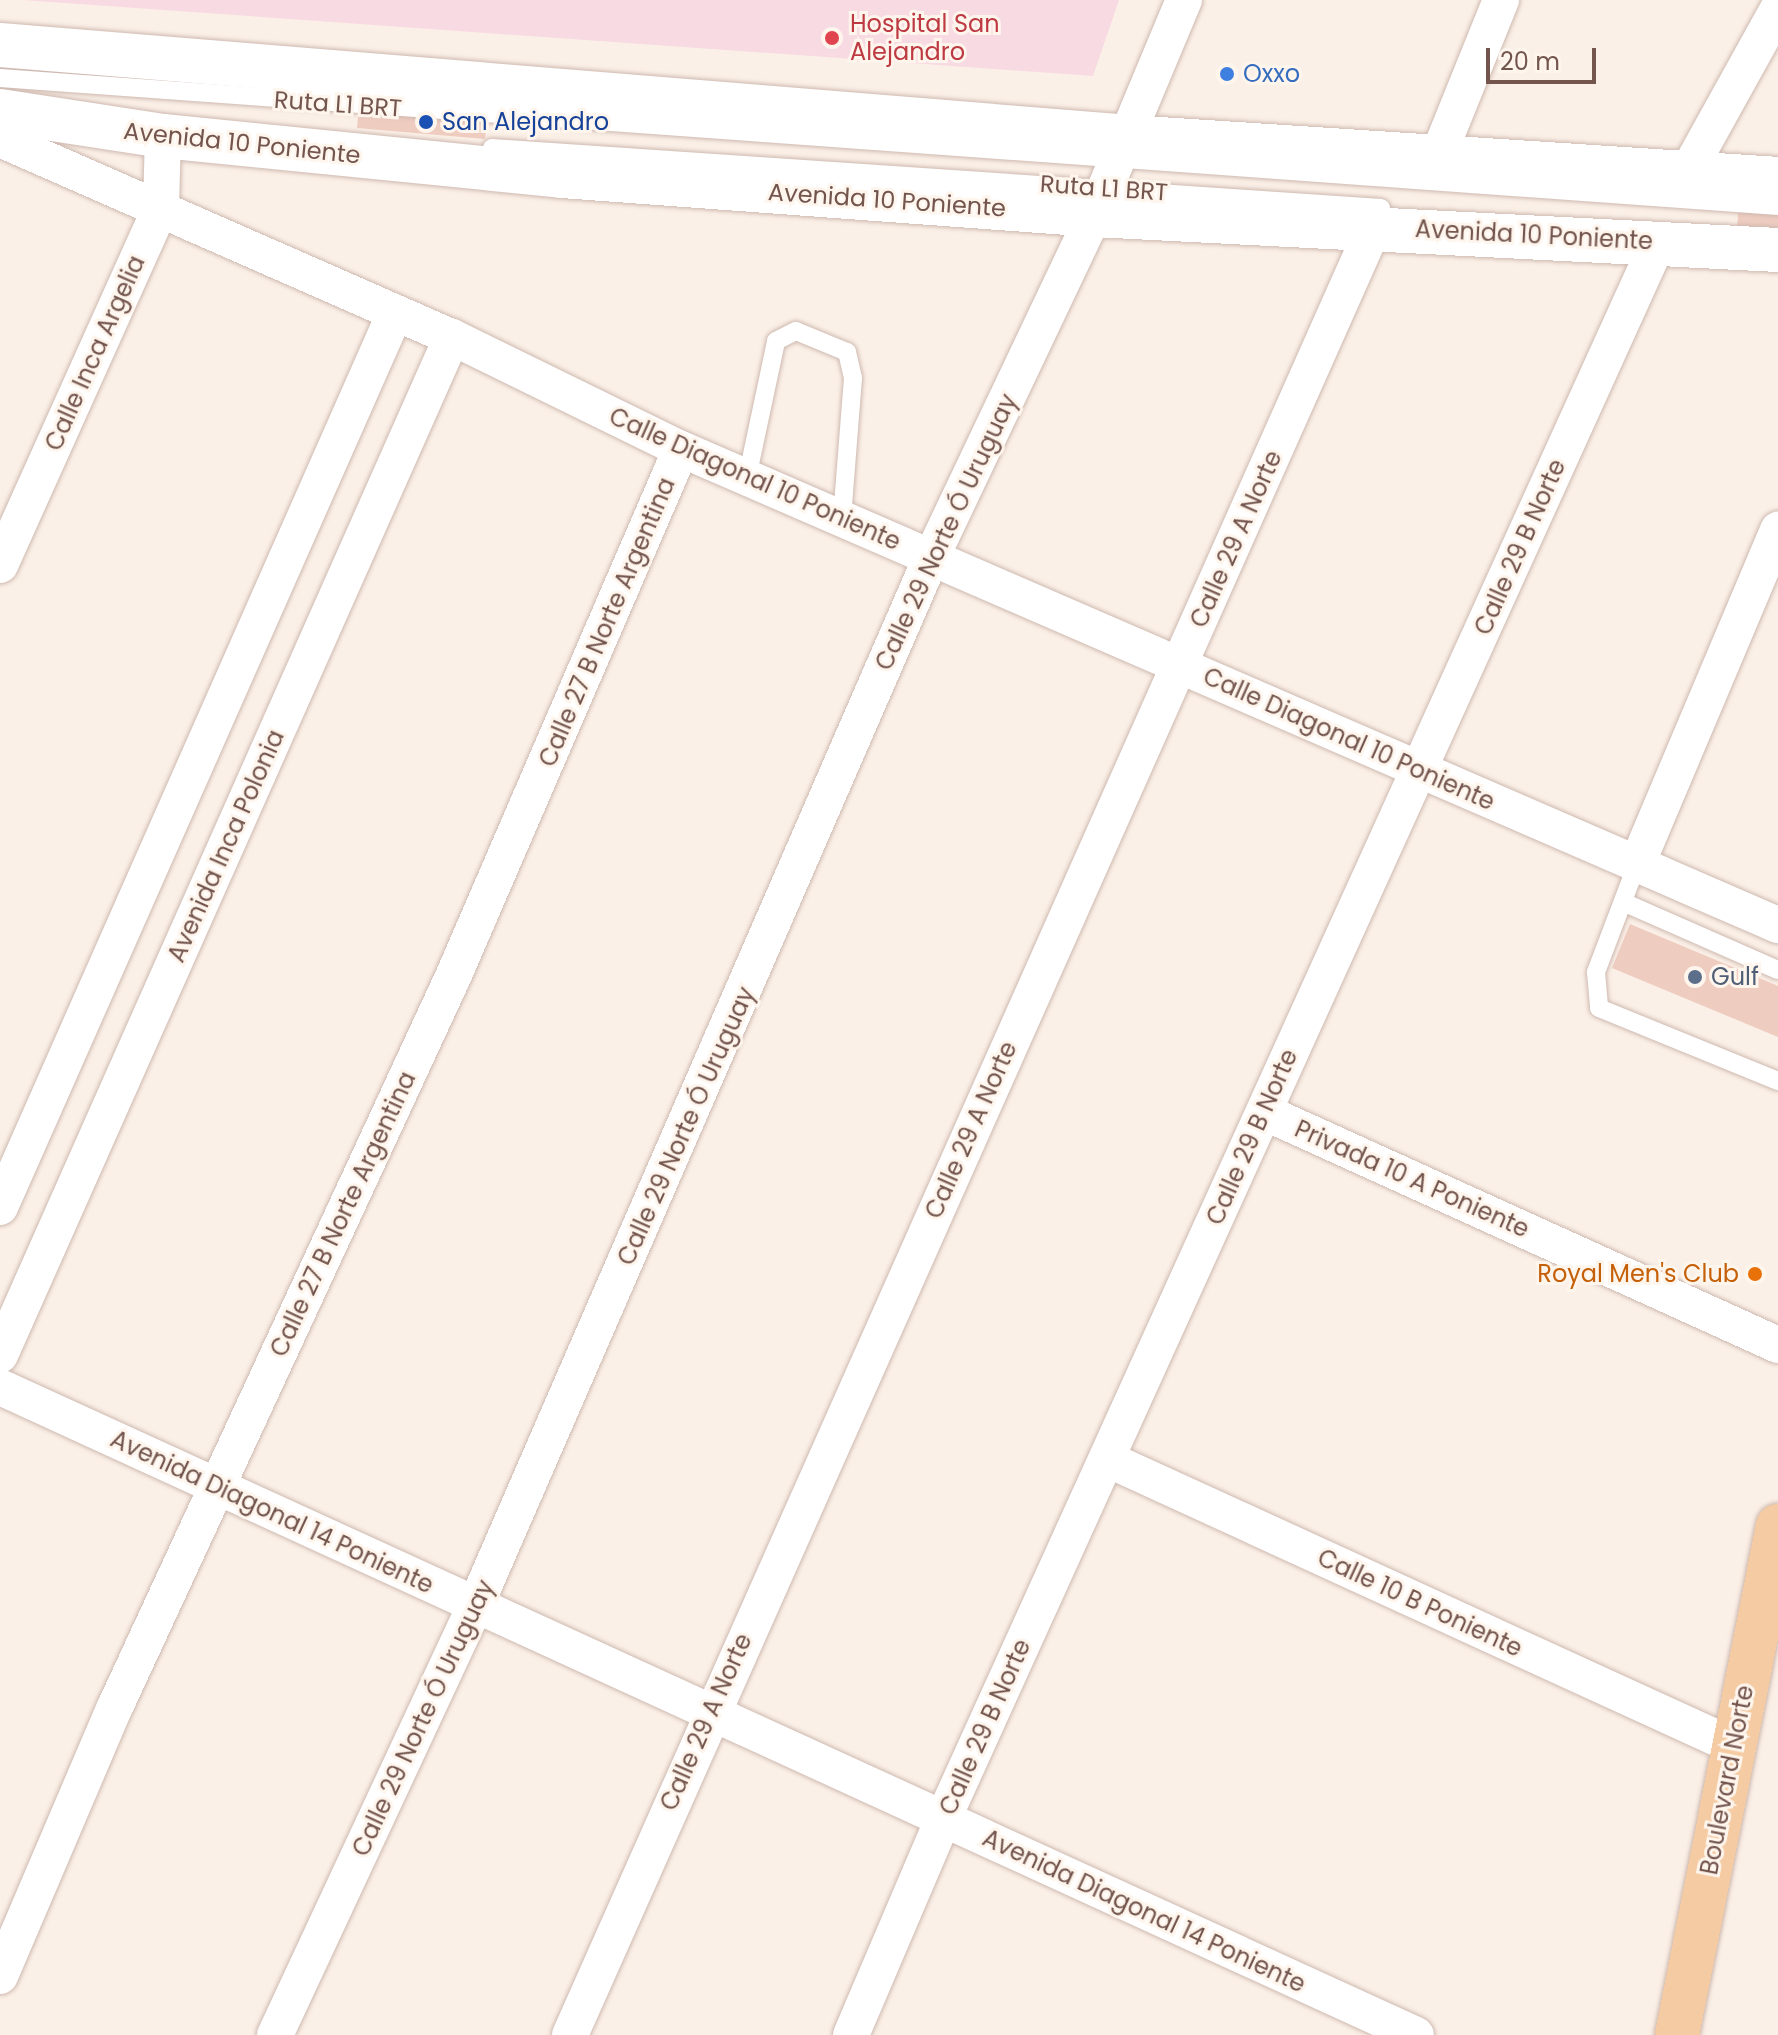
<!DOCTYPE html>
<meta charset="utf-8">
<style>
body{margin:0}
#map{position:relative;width:1778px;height:2035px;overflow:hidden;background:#fbf0e7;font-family:Poppins,sans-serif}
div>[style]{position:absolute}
.medical>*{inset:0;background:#f8dae3}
.building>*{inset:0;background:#efccc0}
.roads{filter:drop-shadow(0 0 2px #ceb9b0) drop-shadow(0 0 2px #ceb9b0)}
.service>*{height:18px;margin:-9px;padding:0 9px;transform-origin:9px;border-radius:9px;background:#fff}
.minor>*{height:36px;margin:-18px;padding:0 18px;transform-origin:18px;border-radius:18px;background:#fff}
.tertiary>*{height:44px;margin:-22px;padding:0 22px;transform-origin:22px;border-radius:22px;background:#fff}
.primary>*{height:44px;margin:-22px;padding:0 22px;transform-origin:22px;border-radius:22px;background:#f5cba3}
.dots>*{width:22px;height:22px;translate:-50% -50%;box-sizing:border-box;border:4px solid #fef5ed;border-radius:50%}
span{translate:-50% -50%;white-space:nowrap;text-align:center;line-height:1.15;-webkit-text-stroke:6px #fef5ed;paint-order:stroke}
.health-label{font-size:24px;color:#be3a42}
.left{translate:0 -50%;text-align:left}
.shop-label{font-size:24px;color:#366cbe}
.street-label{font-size:24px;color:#73554d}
.transit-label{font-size:24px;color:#164399}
.service-label{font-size:24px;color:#4e5e75}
.food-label{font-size:24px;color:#c56008}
.right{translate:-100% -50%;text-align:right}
.scale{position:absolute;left:1486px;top:48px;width:110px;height:36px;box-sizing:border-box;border:4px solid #73554d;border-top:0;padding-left:10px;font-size:24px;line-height:28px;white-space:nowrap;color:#73554d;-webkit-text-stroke:6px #fef5ed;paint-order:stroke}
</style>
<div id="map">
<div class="medical">
<div style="clip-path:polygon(22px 0,1119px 0,1093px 76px)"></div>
</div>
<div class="building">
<div style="clip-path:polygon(359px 107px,487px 118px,485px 139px,357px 128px)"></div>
<div style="clip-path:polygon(1739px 205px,1778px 207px,1778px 229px,1737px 226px)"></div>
<div style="clip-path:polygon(1630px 924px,1778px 986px,1778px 1037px,1612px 968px)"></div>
</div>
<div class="roads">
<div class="service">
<div style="left:0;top:78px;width:1783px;rotate:4.12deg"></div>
<div style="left:492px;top:148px;width:891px;rotate:3.86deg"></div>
<div style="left:747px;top:478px;width:140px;rotate:-78deg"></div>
<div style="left:776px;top:341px;width:22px;rotate:-27deg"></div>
<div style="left:796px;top:331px;width:55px;rotate:22.4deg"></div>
<div style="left:847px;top:352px;width:27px;rotate:77deg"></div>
<div style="left:853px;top:378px;width:141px;rotate:94.5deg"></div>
<div style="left:1637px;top:864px;width:116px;rotate:110.8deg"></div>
<div style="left:1596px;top:972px;width:36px;rotate:85deg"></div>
<div style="left:1599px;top:1008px;width:193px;rotate:22.2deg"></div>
<div style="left:1623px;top:902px;width:169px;rotate:23.7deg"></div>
</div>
<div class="minor">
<div style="left:0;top:139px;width:493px;rotate:23.7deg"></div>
<div style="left:452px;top:337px;width:255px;rotate:26.1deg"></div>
<div style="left:681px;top:449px;width:1196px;rotate:23.46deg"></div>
<div style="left:1438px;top:156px;width:168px;rotate:-68deg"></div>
<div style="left:1687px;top:173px;width:188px;rotate:-61deg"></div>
<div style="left:0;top:565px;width:393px;rotate:-65.8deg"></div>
<div style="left:161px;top:207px;width:71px;rotate:-88.4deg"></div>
<div style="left:1637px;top:864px;width:363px;rotate:-67.1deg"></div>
<div style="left:1264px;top:1112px;width:564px;rotate:24.39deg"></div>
<div style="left:0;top:1207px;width:977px;rotate:-66.16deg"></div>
<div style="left:0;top:1355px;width:1114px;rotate:-66.06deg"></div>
<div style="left:0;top:1387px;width:1557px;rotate:24.59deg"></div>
<div style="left:1107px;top:1459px;width:690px;rotate:24.6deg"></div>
<div style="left:0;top:1976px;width:293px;rotate:-66.9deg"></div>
<div style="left:115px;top:1707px;width:804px;rotate:-65.16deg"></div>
<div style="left:453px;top:977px;width:575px;rotate:-66.64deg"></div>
<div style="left:275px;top:2035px;width:470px;rotate:-65deg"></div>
<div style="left:474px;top:1609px;width:1146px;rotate:-66.5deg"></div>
<div style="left:931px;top:558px;width:380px;rotate:-64.6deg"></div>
<div style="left:1094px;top:215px;width:233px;rotate:-67.3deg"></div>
<div style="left:570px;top:2035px;width:1979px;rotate:-66.03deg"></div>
<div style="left:851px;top:2035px;width:235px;rotate:-66.9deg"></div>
<div style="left:943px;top:1819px;width:1732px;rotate:-65.61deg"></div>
</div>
<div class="tertiary">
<div style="left:0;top:45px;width:1133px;rotate:4.66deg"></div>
<div style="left:1129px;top:137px;width:650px;rotate:3.7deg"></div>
<div style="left:0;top:111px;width:165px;rotate:8.7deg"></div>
<div style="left:163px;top:136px;width:401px;rotate:5.7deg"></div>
<div style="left:562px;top:176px;width:533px;rotate:4.19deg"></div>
<div style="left:1094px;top:215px;width:685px;rotate:2.93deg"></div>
</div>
<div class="primary">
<div style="left:1677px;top:2035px;width:519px;rotate:-78.78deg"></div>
</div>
</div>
<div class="dots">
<div style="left:832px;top:38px;background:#e0444e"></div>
<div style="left:1227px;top:74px;background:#3f7fe0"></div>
<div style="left:426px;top:122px;background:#1a4fb4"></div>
<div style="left:1695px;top:977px;background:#5c6f8a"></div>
<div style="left:1755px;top:1274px;background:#e8710a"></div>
</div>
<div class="health-label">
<span class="left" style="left:850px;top:38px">Hospital San<br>Alejandro</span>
</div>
<div class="shop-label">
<span class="left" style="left:1243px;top:74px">Oxxo</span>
</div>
<div class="street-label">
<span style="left:338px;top:104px;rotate:4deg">Ruta L1 BRT</span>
<span style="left:242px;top:143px;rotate:6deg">Avenida 10 Poniente</span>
<span style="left:1104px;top:188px;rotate:4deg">Ruta L1 BRT</span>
<span style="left:887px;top:200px;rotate:4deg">Avenida 10 Poniente</span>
<span style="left:1534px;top:235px;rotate:3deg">Avenida 10 Poniente</span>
<span style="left:95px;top:353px;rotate:-66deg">Calle Inca Argelia</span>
<span style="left:755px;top:479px;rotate:24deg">Calle Diagonal 10 Poniente</span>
<span style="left:946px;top:532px;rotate:-65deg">Calle 29 Norte Ó Uruguay</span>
<span style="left:1236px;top:539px;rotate:-66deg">Calle 29 A Norte</span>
<span style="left:1520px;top:547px;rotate:-66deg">Calle 29 B Norte</span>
<span style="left:607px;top:622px;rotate:-67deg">Calle 27 B Norte Argentina</span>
<span style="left:1349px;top:739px;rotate:24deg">Calle Diagonal 10 Poniente</span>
<span style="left:226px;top:846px;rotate:-66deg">Avenida Inca Polonia</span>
<span style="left:686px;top:1126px;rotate:-66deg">Calle 29 Norte Ó Uruguay</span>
<span style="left:971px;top:1130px;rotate:-66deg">Calle 29 A Norte</span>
<span style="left:1252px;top:1137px;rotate:-66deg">Calle 29 B Norte</span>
<span style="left:1412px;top:1179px;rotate:24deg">Privada 10 A Poniente</span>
<span style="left:343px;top:1214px;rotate:-65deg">Calle 27 B Norte Argentina</span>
<span style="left:272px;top:1512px;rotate:25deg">Avenida Diagonal 14 Poniente</span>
<span style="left:1420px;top:1603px;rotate:25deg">Calle 10 B Poniente</span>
<span style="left:423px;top:1718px;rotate:-65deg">Calle 29 Norte Ó Uruguay</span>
<span style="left:706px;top:1722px;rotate:-66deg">Calle 29 A Norte</span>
<span style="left:985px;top:1727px;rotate:-66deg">Calle 29 B Norte</span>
<span style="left:1727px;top:1780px;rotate:-79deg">Boulevard Norte</span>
<span style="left:1144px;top:1911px;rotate:25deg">Avenida Diagonal 14 Poniente</span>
</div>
<div class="transit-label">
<span class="left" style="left:442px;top:122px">San Alejandro</span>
</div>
<div class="service-label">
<span class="left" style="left:1711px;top:977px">Gulf</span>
</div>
<div class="food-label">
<span class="right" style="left:1739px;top:1274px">Royal Men's Club</span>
</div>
<div class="scale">20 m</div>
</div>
